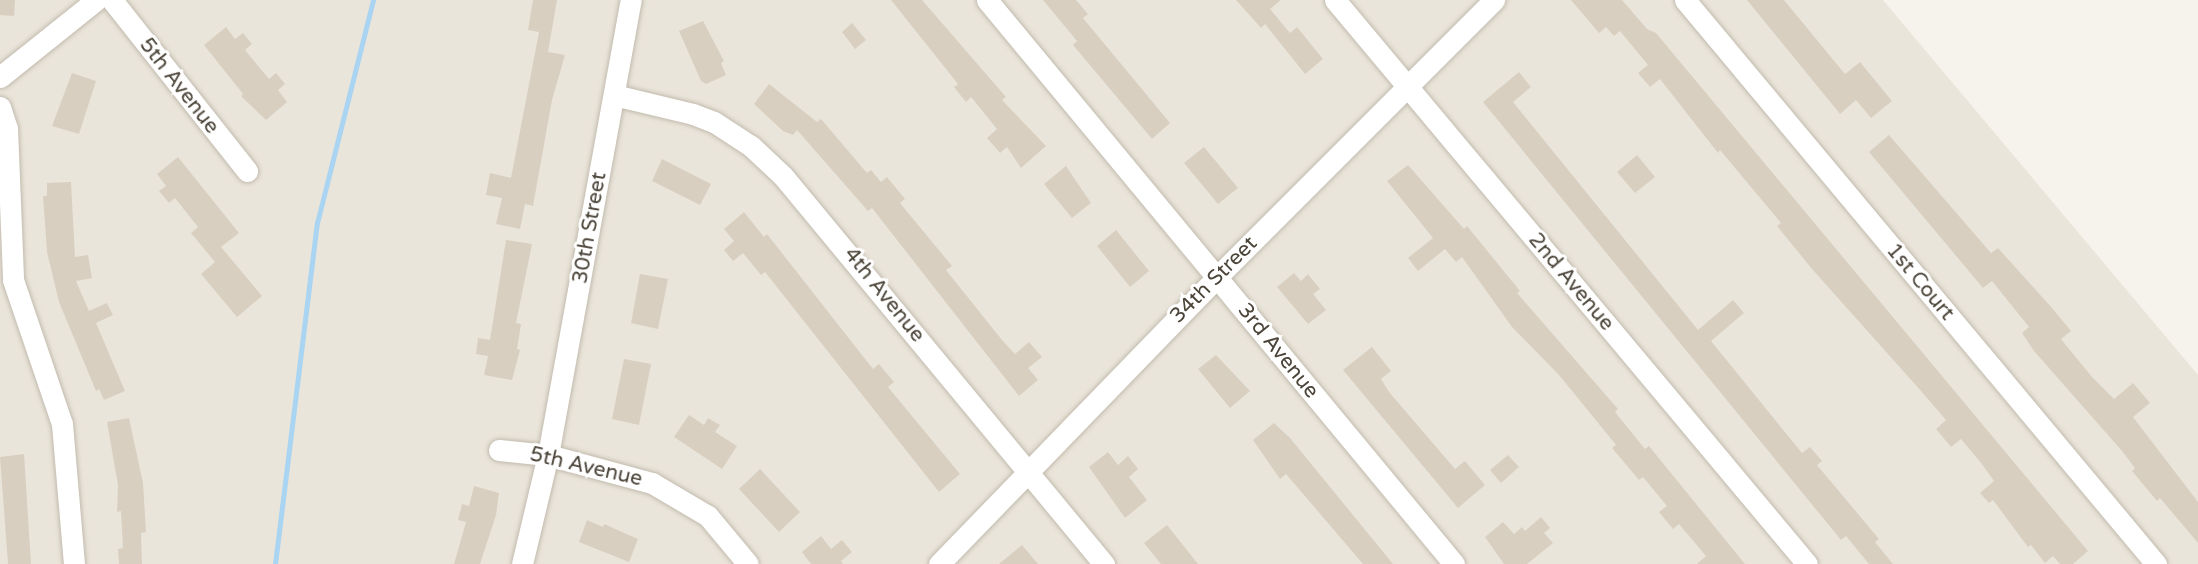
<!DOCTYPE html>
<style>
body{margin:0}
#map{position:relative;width:2198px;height:564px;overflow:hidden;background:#f6f3ec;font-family:"Varela Round",sans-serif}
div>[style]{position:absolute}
.residential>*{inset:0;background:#eae5da}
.stream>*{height:5px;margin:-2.5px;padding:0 2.5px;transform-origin:2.5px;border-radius:2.5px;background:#a9d4f2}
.building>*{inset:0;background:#d8cfc1}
.roads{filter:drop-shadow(0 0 2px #c2bbae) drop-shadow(0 0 2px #c2bbae)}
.street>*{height:21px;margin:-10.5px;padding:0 10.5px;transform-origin:10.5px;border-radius:10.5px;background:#fff}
span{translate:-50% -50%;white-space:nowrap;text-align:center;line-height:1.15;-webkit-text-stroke:6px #fff;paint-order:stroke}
.street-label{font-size:21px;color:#4b4439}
</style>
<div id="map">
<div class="residential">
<div style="clip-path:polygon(0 0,1883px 0,2198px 375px,2198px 564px,0 564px)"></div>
</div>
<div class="stream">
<div style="left:275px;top:564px;width:344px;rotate:-83deg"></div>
<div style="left:317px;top:223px;width:230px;rotate:-75.9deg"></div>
</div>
<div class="building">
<div style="clip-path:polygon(0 0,15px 0,14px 16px,0 15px)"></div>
<div style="clip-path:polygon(533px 0,557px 0,548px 52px,565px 55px,552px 100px,533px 206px,525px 204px,520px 229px,496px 224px,502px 198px,486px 195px,490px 173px,511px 178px,539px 32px,528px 30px)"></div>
<div style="clip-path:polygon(891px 0,922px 0,1006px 97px,1002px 100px,1046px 146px,1021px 168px,1007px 147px,1000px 153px,987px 138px,997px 129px,971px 97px,966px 102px,954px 87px,958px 84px)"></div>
<div style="clip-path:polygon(1043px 0,1076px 0,1088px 14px,1083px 18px,1170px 123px,1152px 139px,1073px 45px,1077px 41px)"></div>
<div style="clip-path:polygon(1236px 0,1281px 0,1270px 9px,1290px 33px,1297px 27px,1323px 59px,1305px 74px,1265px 24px,1261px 28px)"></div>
<div style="clip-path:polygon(1571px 0,1622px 0,1647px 29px,1656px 33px,2088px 551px,2073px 564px,2060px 564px,2053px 556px,2045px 563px,2031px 545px,2028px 547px,1993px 500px,1989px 503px,1980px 493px,1994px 481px,1981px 463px,1961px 439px,1951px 447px,1936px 429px,1946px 420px,1921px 391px,1812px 269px,1777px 226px,1781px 223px,1720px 150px,1718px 153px,1660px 79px,1650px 87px,1638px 73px,1648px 65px,1620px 31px,1614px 36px,1606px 27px,1599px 33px)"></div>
<div style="clip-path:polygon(1747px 0,1784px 0,1845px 74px,1860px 62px,1892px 101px,1871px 118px,1856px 100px,1840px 114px)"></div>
<div style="clip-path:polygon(703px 21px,724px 61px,721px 63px,726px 75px,706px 84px,701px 81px,679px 31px)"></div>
<div style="clip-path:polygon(852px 23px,866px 40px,855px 49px,842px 32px)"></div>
<div style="clip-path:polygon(226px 27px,235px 39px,243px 33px,252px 44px,245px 50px,269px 79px,276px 73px,285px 84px,278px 90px,287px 102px,266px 120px,241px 96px,243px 94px,204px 45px)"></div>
<div style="clip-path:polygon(1519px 72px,1531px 87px,1513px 102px,1698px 330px,1733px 300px,1744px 313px,1711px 341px,1802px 453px,1810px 447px,1822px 461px,1817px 465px,1879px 539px,1875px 542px,1893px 564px,1869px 564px,1846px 536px,1841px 540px,1483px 102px)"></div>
<div style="clip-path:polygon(72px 73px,96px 81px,79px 134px,52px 126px)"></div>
<div style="clip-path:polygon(769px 84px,817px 122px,821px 119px,867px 173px,871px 170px,881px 182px,887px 177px,905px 199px,900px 203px,952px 266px,946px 270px,1002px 340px,1015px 354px,1029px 342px,1042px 357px,1028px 368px,1038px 380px,1019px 396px,872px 208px,868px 211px,797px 130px,793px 135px,783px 131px,754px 104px)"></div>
<div style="clip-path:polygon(1889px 135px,1991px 253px,1998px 248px,2052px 308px,2071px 331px,2061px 339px,2092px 377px,2114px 399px,2133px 383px,2150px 403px,2133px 417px,2198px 502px,2198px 543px,2160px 498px,2157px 501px,2132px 471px,2135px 468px,2122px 451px,2034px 351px,2022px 333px,2029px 327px,1992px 281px,1983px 288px,1869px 152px)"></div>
<div style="clip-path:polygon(1204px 147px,1238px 188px,1218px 204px,1184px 163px)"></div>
<div style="clip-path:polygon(1637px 155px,1655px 177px,1635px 193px,1617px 172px)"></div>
<div style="clip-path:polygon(178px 157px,239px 233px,221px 247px,262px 296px,237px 317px,201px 274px,215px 262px,191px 233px,198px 227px,175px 198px,169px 203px,159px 191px,166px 186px,157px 174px)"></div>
<div style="clip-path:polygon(662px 159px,711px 184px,700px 205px,652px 181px)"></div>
<div style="clip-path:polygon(1408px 165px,1464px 229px,1467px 226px,1520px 291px,1517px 293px,1618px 409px,1615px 412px,1645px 449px,1649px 446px,1745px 564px,1697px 564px,1706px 556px,1679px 524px,1673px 529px,1659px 512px,1667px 506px,1643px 477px,1639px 480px,1612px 448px,1616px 445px,1559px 375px,1512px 327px,1462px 257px,1456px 262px,1445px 249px,1418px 271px,1408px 258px,1433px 238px,1387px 181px)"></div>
<div style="clip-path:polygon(1066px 166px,1091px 203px,1072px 218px,1044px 184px)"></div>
<div style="clip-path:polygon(71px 182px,75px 257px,88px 255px,92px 278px,76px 281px,89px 311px,107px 303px,113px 315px,96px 323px,125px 391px,104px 400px,99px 389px,96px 391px,59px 302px,47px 252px,43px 196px,47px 196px,47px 183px)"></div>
<div style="clip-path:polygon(744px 212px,764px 237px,767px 234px,873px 369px,879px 364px,894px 382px,888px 387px,960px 474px,939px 492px,765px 272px,761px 275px,743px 253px,733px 261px,724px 250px,734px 241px,724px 229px)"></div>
<div style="clip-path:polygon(1116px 230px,1149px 271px,1130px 287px,1097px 246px)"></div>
<div style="clip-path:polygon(506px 240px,532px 244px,516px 323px,521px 324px,517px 349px,520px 350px,512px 380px,484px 375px,488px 356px,476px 354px,478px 338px,490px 340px)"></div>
<div style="clip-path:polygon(1294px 273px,1301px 281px,1308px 274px,1320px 289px,1313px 294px,1326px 310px,1308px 324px,1277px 287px)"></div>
<div style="clip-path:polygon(640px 274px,668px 279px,658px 329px,631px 323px)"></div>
<div style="clip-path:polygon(1372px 347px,1391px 371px,1381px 379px,1389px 392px,1455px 469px,1465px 461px,1485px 485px,1458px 508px,1343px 370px)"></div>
<div style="clip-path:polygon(1216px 355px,1250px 391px,1230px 408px,1198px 369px)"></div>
<div style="clip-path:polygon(624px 359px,651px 364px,639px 425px,612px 419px)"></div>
<div style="clip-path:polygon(689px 415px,704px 425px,708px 418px,720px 425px,715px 432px,737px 446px,722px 469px,674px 437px)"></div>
<div style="clip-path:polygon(129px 418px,143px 483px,146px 532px,141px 533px,142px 564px,119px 564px,118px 549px,123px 548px,121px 511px,117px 512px,118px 485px,107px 422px)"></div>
<div style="clip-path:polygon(1274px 423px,1290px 438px,1393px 564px,1363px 564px,1286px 474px,1280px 479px,1253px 440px)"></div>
<div style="clip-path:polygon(1108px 452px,1118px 465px,1128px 456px,1138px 469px,1129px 477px,1147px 500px,1125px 518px,1089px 467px)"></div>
<div style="clip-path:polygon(24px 454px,31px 564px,8px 564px,0 457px)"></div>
<div style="clip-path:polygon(1508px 455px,1519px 467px,1501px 483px,1490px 470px)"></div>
<div style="clip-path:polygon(760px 469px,800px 512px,779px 532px,739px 489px)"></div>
<div style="clip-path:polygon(474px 486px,499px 493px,496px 515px,480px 564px,454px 564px,466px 522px,458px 520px,462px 504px,469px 506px)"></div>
<div style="clip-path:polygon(1541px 517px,1550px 528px,1544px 533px,1553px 543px,1527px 564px,1504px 564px,1485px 537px,1503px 522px,1514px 534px,1522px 527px,1525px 531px)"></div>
<div style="clip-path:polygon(587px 520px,603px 527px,604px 524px,638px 539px,629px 562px,579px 542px)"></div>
<div style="clip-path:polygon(1167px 525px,1198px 564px,1161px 564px,1144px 543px)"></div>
<div style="clip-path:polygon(821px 536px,831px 549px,842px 540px,852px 552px,841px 561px,843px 564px,811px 564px,802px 552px)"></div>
<div style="clip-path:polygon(1022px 545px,1038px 564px,999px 564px)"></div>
</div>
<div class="roads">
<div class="street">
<div style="left:112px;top:0;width:218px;rotate:51.7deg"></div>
<div style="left:987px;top:0;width:732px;rotate:50.37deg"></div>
<div style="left:1335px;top:0;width:735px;rotate:50.07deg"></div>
<div style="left:1685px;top:0;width:735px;rotate:50.13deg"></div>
<div style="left:0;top:77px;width:123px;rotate:-38.7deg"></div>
<div style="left:614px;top:95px;width:81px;rotate:13.5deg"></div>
<div style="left:693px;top:114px;width:22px;rotate:21deg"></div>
<div style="left:714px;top:122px;width:44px;rotate:33deg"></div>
<div style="left:751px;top:146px;width:44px;rotate:43.2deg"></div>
<div style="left:783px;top:176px;width:504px;rotate:50.4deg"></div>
<div style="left:0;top:107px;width:22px;rotate:72deg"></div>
<div style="left:7px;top:128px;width:152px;rotate:87.7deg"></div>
<div style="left:13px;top:280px;width:152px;rotate:71.2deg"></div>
<div style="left:62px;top:424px;width:141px;rotate:85.1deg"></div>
<div style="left:499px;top:450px;width:49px;rotate:5.8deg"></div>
<div style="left:548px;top:455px;width:108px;rotate:15.1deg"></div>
<div style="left:652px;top:483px;width:65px;rotate:30.5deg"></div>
<div style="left:708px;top:516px;width:62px;rotate:50.2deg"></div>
<div style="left:522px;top:564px;width:112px;rotate:-76.6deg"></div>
<div style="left:548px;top:455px;width:463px;rotate:-79.7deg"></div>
<div style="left:939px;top:564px;width:400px;rotate:-45.9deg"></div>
<div style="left:1217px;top:277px;width:392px;rotate:-45deg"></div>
</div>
</div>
<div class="street-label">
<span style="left:179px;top:86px;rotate:52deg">5th Avenue</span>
<span style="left:590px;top:228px;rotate:-80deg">30th Street</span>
<span style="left:1214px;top:280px;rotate:-45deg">34th Street</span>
<span style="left:1571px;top:282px;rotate:50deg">2nd Avenue</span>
<span style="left:1920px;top:282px;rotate:50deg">1st Court</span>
<span style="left:884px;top:295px;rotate:51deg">4th Avenue</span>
<span style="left:1278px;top:351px;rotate:51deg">3rd Avenue</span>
<span style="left:586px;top:467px;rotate:13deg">5th Avenue</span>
</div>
</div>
